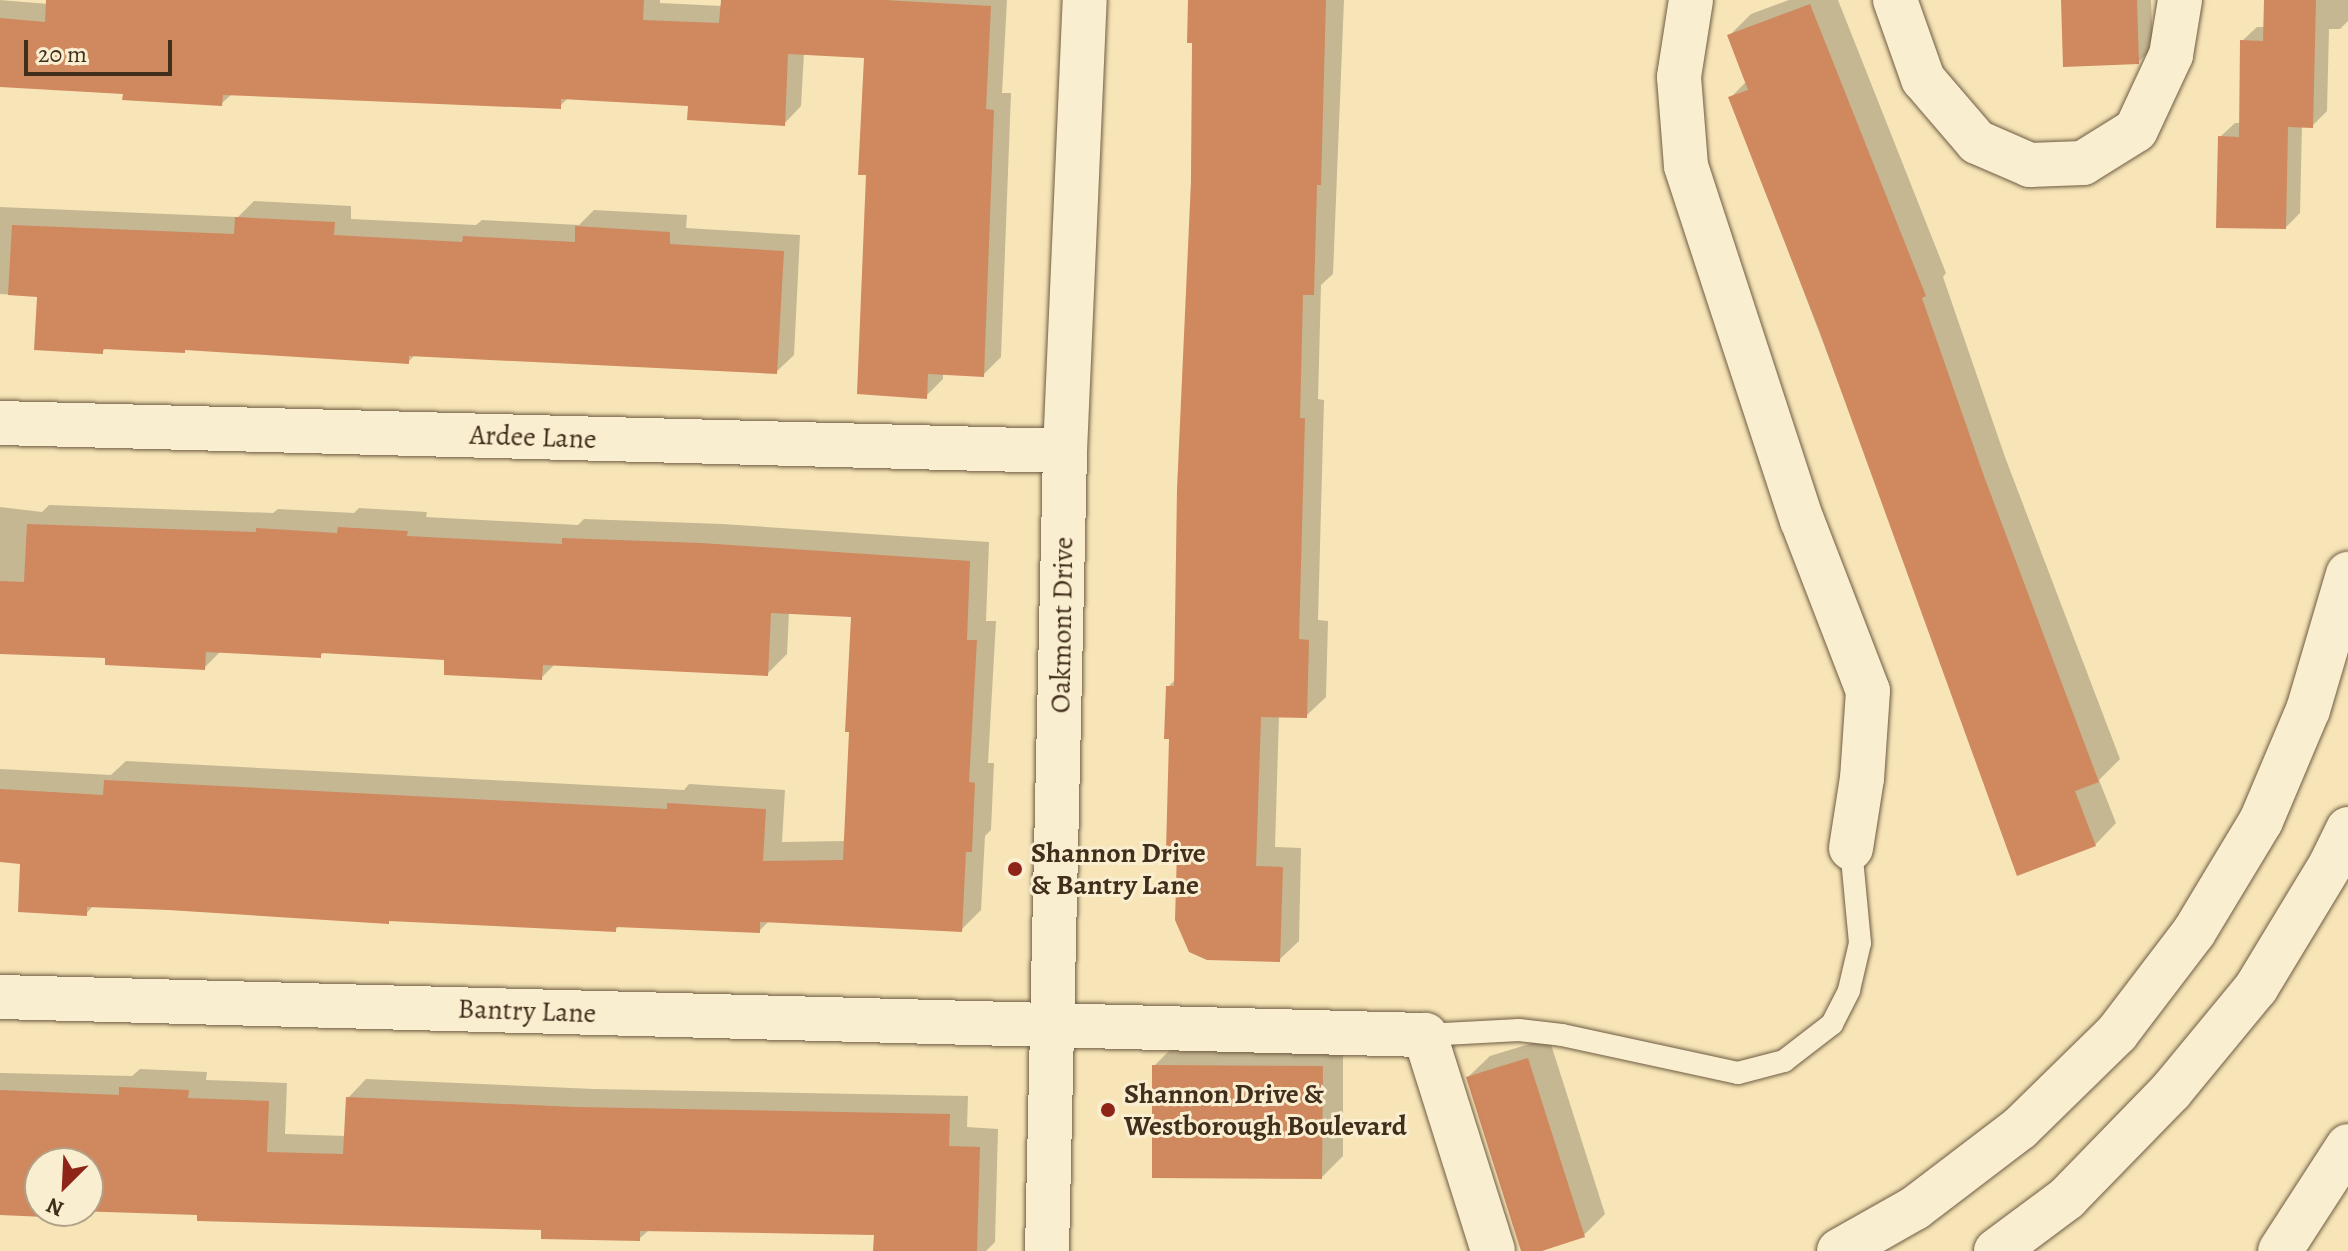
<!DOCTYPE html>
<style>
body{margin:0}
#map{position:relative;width:2348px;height:1251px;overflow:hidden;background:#f7e5b7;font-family:Alegreya,serif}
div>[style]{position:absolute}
.shadow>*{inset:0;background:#0003}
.building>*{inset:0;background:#d0885f}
.roads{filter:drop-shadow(0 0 2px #6f5c43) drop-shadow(0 0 2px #6f5c43)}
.lane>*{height:22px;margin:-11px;padding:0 11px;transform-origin:11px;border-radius:11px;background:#faeed0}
.street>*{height:44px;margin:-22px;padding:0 22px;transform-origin:22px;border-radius:22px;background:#faeed0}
.secondary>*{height:44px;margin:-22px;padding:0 22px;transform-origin:22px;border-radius:22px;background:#faeed0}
.dots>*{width:22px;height:22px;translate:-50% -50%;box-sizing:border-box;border:4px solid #faeed0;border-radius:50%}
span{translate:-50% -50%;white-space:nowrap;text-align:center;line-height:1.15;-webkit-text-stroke:6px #faeed0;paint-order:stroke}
.street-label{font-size:28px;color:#422e1c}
.poi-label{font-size:28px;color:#422e1c;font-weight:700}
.left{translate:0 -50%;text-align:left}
.north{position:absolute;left:24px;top:1147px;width:80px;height:80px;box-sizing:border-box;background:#faeed0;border:2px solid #b0a188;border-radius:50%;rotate:204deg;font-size:22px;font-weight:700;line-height:32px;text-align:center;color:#422e1c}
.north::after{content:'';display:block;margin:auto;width:28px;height:36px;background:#8f2418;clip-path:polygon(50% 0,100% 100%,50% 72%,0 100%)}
.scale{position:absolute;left:24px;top:40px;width:148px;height:36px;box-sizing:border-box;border:4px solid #422e1c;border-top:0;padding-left:10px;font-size:24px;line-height:28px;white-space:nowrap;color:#422e1c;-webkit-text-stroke:6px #faeed0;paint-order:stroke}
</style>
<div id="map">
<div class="shadow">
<div style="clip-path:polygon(0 0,48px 4px,48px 0,660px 0,660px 3px,722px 6px,723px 0,1007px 0,1002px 93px,1011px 93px,1001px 357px,983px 375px,943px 373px,943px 379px,926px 396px,868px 173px,866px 57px,804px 53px,801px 106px,784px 124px,690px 104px,569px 97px,560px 106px,233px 93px,221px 104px,125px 92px,0 85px)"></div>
<div style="clip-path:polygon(1190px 0,1344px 0,1333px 274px,1321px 285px,1318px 399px,1324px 400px,1318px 620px,1328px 621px,1326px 697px,1306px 716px,1279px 715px,1275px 847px,1301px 848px,1299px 941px,1279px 960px,1171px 737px,1168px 687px,1176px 679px,1188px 330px,1194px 42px)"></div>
<div style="clip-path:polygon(1789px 0,1838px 0,1946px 273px,1943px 277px,2005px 457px,2120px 759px,2099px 780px,2116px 823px,2095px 845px,1888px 513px,1730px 98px,1747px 81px,1729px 36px,1751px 14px)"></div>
<div style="clip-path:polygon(2063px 0,2151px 0,2153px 48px,2138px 62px)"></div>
<div style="clip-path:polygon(2266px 0,2348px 0,2348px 21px,2340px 29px,2329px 29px,2327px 111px,2312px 126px,2302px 125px,2300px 213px,2286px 227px,2220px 137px,2235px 123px,2241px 123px,2242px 41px,2257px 27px,2265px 27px)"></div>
<div style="clip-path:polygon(254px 201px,351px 206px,351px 219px,476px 225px,482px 220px,579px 225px,594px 210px,687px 215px,686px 228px,800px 235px,794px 355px,776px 372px,416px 354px,408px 362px,187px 348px,184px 351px,107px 347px,102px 352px,39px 296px,0 294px,0 207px,238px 217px)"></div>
<div style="clip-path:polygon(49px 505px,273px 513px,278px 509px,354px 513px,359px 508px,427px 512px,426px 517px,578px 525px,584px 519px,722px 524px,989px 542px,986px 621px,996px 621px,988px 763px,994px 763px,991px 830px,985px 836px,981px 910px,961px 930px,769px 921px,759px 931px,620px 925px,615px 930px,391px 919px,388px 922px,94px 905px,86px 914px,22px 862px,0 860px,0 769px,111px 775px,126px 761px,684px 790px,689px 784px,785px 790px,782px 842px,846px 841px,853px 615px,789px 612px,787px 654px,768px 673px,556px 663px,541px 678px,447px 658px,325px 651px,320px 656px,221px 651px,204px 668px,108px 656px,0 652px,0 507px,42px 512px)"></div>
<div style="clip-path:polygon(1549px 1038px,1605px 1214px,1584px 1235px,1535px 1251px,1524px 1251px,1468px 1077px,1490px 1056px)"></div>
<div style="clip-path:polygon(1176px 1044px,1343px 1046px,1343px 1156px,1322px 1177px,1154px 1066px)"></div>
<div style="clip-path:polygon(140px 1069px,207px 1072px,206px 1080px,287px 1083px,285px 1134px,346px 1136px,348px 1098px,366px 1079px,594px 1089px,968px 1096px,967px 1127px,998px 1129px,995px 1242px,986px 1251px,875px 1251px,876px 1233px,649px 1230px,639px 1239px,543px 1228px,88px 1209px,88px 1163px,40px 1163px,40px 1211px,71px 1211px,66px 1216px,0 1214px,0 1073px,132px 1076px)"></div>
</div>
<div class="building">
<div style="clip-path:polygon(46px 0,644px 0,643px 20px,719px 23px,721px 0,885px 0,991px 6px,986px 109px,994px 110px,984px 377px,928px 374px,927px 399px,857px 394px,866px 175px,858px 175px,864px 58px,788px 54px,785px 126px,687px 120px,688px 106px,561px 99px,561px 109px,223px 95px,222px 106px,122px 100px,123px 94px,0 87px,0 18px,45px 22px)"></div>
<div style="clip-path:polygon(1188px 0,1326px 0,1321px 185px,1317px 185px,1314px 295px,1303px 295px,1300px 418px,1305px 418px,1299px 639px,1309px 640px,1307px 718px,1261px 717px,1256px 866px,1283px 867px,1280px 962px,1207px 960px,1189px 952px,1175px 920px,1177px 850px,1166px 850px,1169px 739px,1164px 739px,1166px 686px,1174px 686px,1177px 489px,1191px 181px,1192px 43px,1187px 43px)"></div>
<div style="clip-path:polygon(2061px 0,2137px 0,2139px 64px,2063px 67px)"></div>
<div style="clip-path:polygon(2264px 0,2316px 0,2313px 128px,2288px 127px,2286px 229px,2216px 228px,2218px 136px,2239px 137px,2240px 40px,2263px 41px)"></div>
<div style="clip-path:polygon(1810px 4px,1926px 296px,1922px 298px,1985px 479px,2099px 782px,2075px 791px,2096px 846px,2017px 876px,1819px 330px,1728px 97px,1748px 90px,1727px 35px)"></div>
<div style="clip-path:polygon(235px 217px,335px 222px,334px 235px,462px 242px,463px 236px,575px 242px,575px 226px,670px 232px,670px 244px,784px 251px,777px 374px,409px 356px,409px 364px,185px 350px,185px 353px,103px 349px,103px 354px,34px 350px,37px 297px,8px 295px,12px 225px,234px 234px)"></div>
<div style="clip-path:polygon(27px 524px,256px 532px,256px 528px,337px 533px,338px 527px,408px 531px,407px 536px,562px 544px,562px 538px,701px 543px,970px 561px,967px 640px,977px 640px,969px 782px,975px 783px,972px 852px,966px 852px,962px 932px,760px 922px,760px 933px,616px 927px,616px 932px,389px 921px,389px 924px,168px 910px,87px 907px,87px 916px,18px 912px,20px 864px,0 862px,0 789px,103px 795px,104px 780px,667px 809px,667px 803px,766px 809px,763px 861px,843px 860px,849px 732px,845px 732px,851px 617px,771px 613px,768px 676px,543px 665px,542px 680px,444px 675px,444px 660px,321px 653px,321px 658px,206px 652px,205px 670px,105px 665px,105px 658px,0 654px,0 581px,24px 582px)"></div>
<div style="clip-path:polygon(1528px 1058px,1585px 1237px,1542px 1251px,1521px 1251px,1466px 1077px)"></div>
<div style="clip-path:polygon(1152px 1065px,1323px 1066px,1322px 1179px,1152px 1178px)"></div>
<div style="clip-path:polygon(119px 1087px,189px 1090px,188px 1098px,269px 1101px,267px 1152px,343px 1154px,346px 1097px,575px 1107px,950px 1114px,949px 1146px,980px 1147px,977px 1251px,873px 1251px,874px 1235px,640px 1231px,640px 1241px,541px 1239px,541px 1230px,197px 1221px,197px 1215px,76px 1211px,88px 1211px,88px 1163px,40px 1163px,40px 1211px,67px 1211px,67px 1218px,0 1215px,0 1090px,119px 1095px)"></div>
</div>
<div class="roads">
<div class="lane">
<div style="left:1425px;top:1035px;width:94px;rotate:-3deg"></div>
<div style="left:1519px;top:1030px;width:43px;rotate:6.6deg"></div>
<div style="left:1562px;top:1035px;width:180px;rotate:12.2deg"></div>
<div style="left:1738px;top:1073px;width:48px;rotate:-14.6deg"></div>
<div style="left:1784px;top:1061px;width:61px;rotate:-37.6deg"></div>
<div style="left:1832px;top:1024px;width:38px;rotate:-63deg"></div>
<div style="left:1849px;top:990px;width:48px;rotate:-76.8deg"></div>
<div style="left:1860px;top:943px;width:95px;rotate:-95.4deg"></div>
</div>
<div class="street">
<div style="left:1691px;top:0;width:78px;rotate:98.9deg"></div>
<div style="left:1679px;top:77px;width:89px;rotate:85.5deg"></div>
<div style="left:1686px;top:166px;width:373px;rotate:71.9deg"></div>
<div style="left:1802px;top:520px;width:183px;rotate:68.9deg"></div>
<div style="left:1868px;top:691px;width:87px;rotate:93.9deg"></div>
<div style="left:1862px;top:778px;width:71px;rotate:98.9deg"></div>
<div style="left:1895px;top:0;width:84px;rotate:70.5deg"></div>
<div style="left:1923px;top:79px;width:83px;rotate:49.4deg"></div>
<div style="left:1977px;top:142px;width:58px;rotate:23.5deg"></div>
<div style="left:2030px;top:165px;width:53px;rotate:-2.2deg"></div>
<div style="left:2083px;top:163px;width:62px;rotate:-31.9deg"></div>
<div style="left:2136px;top:130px;width:83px;rotate:-65deg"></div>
<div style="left:2171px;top:55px;width:56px;rotate:-80.7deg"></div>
<div style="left:0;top:423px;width:1065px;rotate:1.51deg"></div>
<div style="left:0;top:997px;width:1426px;rotate:1.53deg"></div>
<div style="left:1425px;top:1035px;width:226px;rotate:72.5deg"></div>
<div style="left:1047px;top:1251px;width:800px;rotate:-88.71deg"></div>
<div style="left:1065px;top:451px;width:451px;rotate:-87.5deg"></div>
<div style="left:2280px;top:1251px;width:125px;rotate:-57.1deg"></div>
</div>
<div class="secondary">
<div style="left:1839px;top:1251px;width:87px;rotate:-29.5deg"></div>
<div style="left:1915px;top:1208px;width:132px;rotate:-37.3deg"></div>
<div style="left:2020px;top:1128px;width:136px;rotate:-44.4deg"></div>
<div style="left:2117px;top:1033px;width:127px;rotate:-52.7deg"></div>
<div style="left:2194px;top:932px;width:130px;rotate:-58.9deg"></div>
<div style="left:2261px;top:821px;width:121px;rotate:-67.1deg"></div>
<div style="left:2308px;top:710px;width:142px;rotate:-73.6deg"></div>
<div style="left:1996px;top:1251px;width:89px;rotate:-36.7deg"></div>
<div style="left:2067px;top:1198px;width:149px;rotate:-45.8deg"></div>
<div style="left:2171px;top:1091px;width:134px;rotate:-50.5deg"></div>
<div style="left:2256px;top:988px;width:145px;rotate:-58.8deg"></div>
<div style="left:2331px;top:864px;width:39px;rotate:-64deg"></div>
</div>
</div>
<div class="dots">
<div style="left:1015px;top:869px;background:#8f2418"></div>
<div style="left:1108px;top:1110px;background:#8f2418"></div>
</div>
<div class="street-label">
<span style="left:533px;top:437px;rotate:2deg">Ardee Lane</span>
<span style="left:1062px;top:625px;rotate:-89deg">Oakmont Drive</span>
<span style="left:527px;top:1011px;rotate:2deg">Bantry Lane</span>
</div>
<div class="poi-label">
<span class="left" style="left:1031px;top:869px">Shannon Drive<br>&amp; Bantry Lane</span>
<span class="left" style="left:1124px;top:1110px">Shannon Drive &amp;<br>Westborough Boulevard</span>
</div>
<div class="north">N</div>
<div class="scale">20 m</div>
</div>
